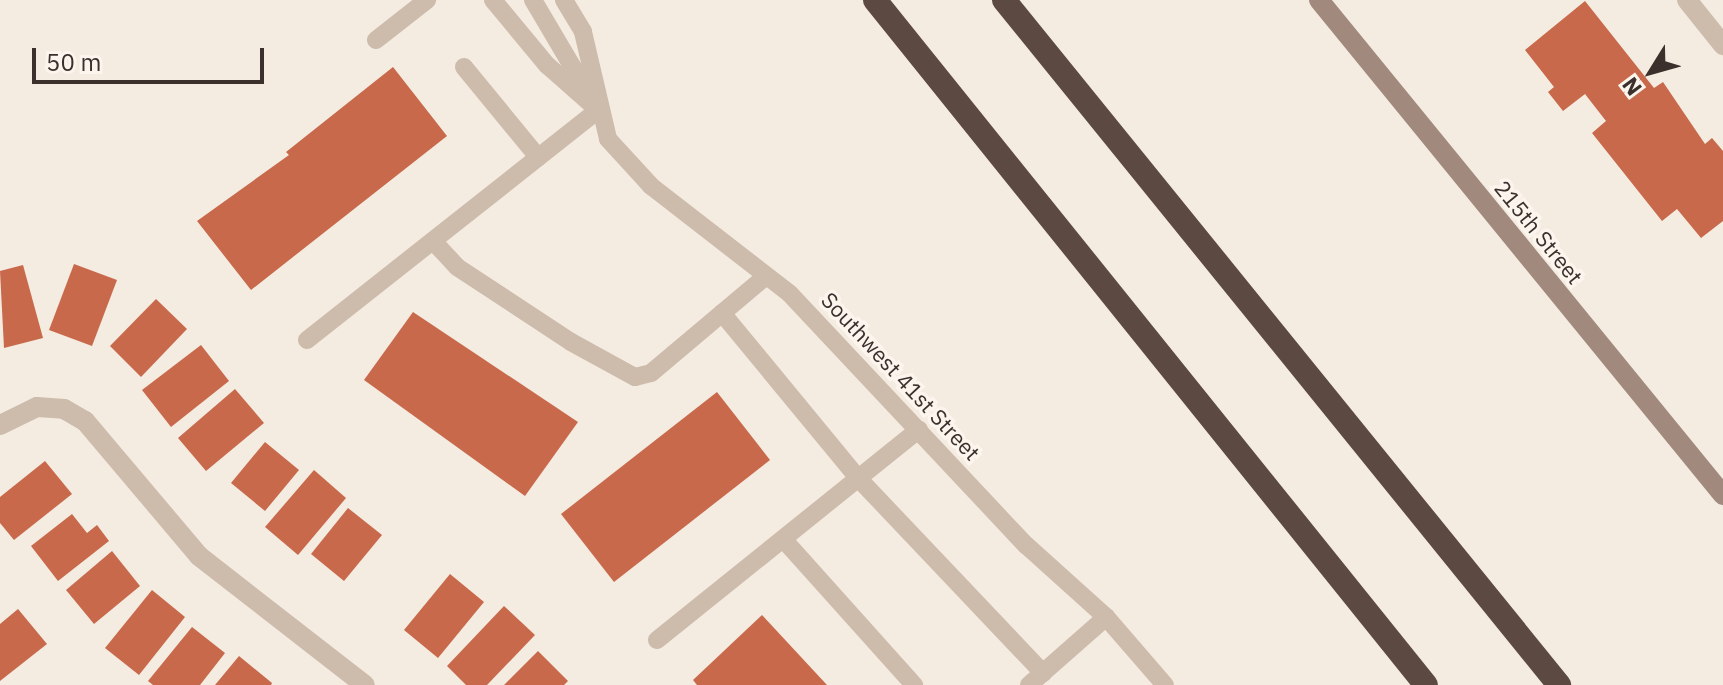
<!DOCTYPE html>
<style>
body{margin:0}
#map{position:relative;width:1723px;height:685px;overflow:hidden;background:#f4ebe1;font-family:"IBM Plex Sans",sans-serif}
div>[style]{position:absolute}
.building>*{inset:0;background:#c8694b}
.lane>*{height:18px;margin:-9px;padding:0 9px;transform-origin:9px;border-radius:9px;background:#cdbbac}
.street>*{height:20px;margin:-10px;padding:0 10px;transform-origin:10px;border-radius:10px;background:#cdbbac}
.secondary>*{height:20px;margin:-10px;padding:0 10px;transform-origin:10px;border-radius:10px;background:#a18a7d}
.highway>*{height:24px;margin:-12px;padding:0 12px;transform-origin:12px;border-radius:12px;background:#5c4a42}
span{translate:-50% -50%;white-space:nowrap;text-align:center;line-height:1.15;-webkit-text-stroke:7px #fbf5ee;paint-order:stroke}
.street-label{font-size:22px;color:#3b302b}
.north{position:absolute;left:1611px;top:32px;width:80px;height:80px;-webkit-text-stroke:6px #fbf5ee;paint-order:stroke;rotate:233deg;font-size:22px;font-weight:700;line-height:32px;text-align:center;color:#3b302b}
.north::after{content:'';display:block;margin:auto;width:28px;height:36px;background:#3b302b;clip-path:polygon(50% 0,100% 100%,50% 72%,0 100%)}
.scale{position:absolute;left:32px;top:48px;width:232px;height:36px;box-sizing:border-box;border:4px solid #3b302b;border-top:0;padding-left:10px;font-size:24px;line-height:28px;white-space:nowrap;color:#3b302b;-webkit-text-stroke:6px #fbf5ee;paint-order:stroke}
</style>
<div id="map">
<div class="building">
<div style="clip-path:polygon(1585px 1px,1654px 88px,1663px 82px,1705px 144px,1712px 138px,1723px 151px,1723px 221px,1701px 238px,1677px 209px,1662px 221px,1592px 133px,1606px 121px,1585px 94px,1563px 111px,1548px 92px,1554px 87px,1525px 50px)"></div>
<div style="clip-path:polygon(393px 67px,447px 136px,251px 290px,197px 221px,289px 155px,286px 152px)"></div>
<div style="clip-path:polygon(74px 264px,117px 280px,92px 346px,49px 330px)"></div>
<div style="clip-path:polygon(23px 265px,43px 338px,4px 348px,0 271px)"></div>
<div style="clip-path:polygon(156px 299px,187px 329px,141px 377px,110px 346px)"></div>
<div style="clip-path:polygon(413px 312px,578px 422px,525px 496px,364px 380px)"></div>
<div style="clip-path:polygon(201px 345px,229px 381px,171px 427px,142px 390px)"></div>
<div style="clip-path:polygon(235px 389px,264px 423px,206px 471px,178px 438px)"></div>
<div style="clip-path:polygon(717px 392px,770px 460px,614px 582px,561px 514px)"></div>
<div style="clip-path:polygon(265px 442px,299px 470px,265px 511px,231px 483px)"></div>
<div style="clip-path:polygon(45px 461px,72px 494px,14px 540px,0 523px,0 497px)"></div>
<div style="clip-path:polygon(314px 470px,346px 498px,298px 555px,265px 527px)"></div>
<div style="clip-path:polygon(348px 508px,382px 535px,344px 581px,311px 554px)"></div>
<div style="clip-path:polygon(72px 514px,87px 533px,97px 525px,109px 541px,58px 581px,31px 546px)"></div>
<div style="clip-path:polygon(112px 551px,140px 586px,94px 624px,66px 590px)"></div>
<div style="clip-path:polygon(450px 574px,484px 602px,438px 658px,404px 630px)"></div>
<div style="clip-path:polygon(152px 590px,185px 617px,139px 675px,105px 648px)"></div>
<div style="clip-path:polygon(504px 606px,535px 635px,487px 685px,466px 685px,447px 666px)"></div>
<div style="clip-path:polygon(18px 609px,47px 644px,0 681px,0 624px)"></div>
<div style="clip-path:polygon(762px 615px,827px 685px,697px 685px,693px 680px)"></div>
<div style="clip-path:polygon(192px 627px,225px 653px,200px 685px,153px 685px,148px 681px)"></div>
<div style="clip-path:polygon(538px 651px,568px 681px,564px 685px,504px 685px)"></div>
<div style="clip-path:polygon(239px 656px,272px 683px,271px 685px,215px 685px)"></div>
</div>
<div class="lane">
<div style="left:493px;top:0;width:85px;rotate:50.3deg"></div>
<div style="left:547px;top:65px;width:68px;rotate:41.4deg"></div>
<div style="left:533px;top:0;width:114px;rotate:59.4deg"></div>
<div style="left:564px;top:0;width:37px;rotate:59deg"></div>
<div style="left:583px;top:32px;width:110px;rotate:76.8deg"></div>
<div style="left:608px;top:139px;width:64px;rotate:47.5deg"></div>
<div style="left:651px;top:186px;width:176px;rotate:37.8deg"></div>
<div style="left:790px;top:294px;width:345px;rotate:46.8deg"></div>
<div style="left:1026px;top:545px;width:108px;rotate:42deg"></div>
<div style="left:1106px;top:617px;width:90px;rotate:49.1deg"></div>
<div style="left:376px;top:40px;width:65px;rotate:-38.1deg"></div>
<div style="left:464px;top:67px;width:117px;rotate:50.6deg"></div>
<div style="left:433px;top:241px;width:35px;rotate:47deg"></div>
<div style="left:457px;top:267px;width:136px;rotate:33.3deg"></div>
<div style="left:571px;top:342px;width:73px;rotate:28.7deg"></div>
<div style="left:635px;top:377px;width:16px;rotate:-14deg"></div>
<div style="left:651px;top:373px;width:150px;rotate:-40.1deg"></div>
<div style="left:722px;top:313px;width:214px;rotate:50.5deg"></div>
<div style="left:858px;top:478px;width:269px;rotate:46.5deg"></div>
<div style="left:307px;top:340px;width:371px;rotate:-38.3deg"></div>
<div style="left:784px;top:540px;width:195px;rotate:48.1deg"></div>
<div style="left:657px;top:640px;width:336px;rotate:-38.8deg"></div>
<div style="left:1029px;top:685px;width:103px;rotate:-41.4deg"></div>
</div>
<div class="street">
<div style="left:1687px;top:0;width:58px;rotate:51.3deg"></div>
<div style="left:0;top:425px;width:41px;rotate:-25.9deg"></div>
<div style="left:37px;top:407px;width:27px;rotate:4deg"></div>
<div style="left:64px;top:409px;width:24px;rotate:30deg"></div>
<div style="left:85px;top:421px;width:177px;rotate:49.8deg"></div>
<div style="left:199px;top:556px;width:210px;rotate:37.9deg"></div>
</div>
<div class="secondary">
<div style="left:1319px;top:0;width:639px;rotate:50.78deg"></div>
</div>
<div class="highway">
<div style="left:875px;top:0;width:879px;rotate:51.19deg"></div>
<div style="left:1004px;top:0;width:882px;rotate:50.98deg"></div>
</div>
<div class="street-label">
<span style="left:1539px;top:232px;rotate:51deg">215th Street</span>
<span style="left:901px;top:376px;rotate:47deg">Southwest 41st Street</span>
</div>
<div class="north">N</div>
<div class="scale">50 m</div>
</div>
